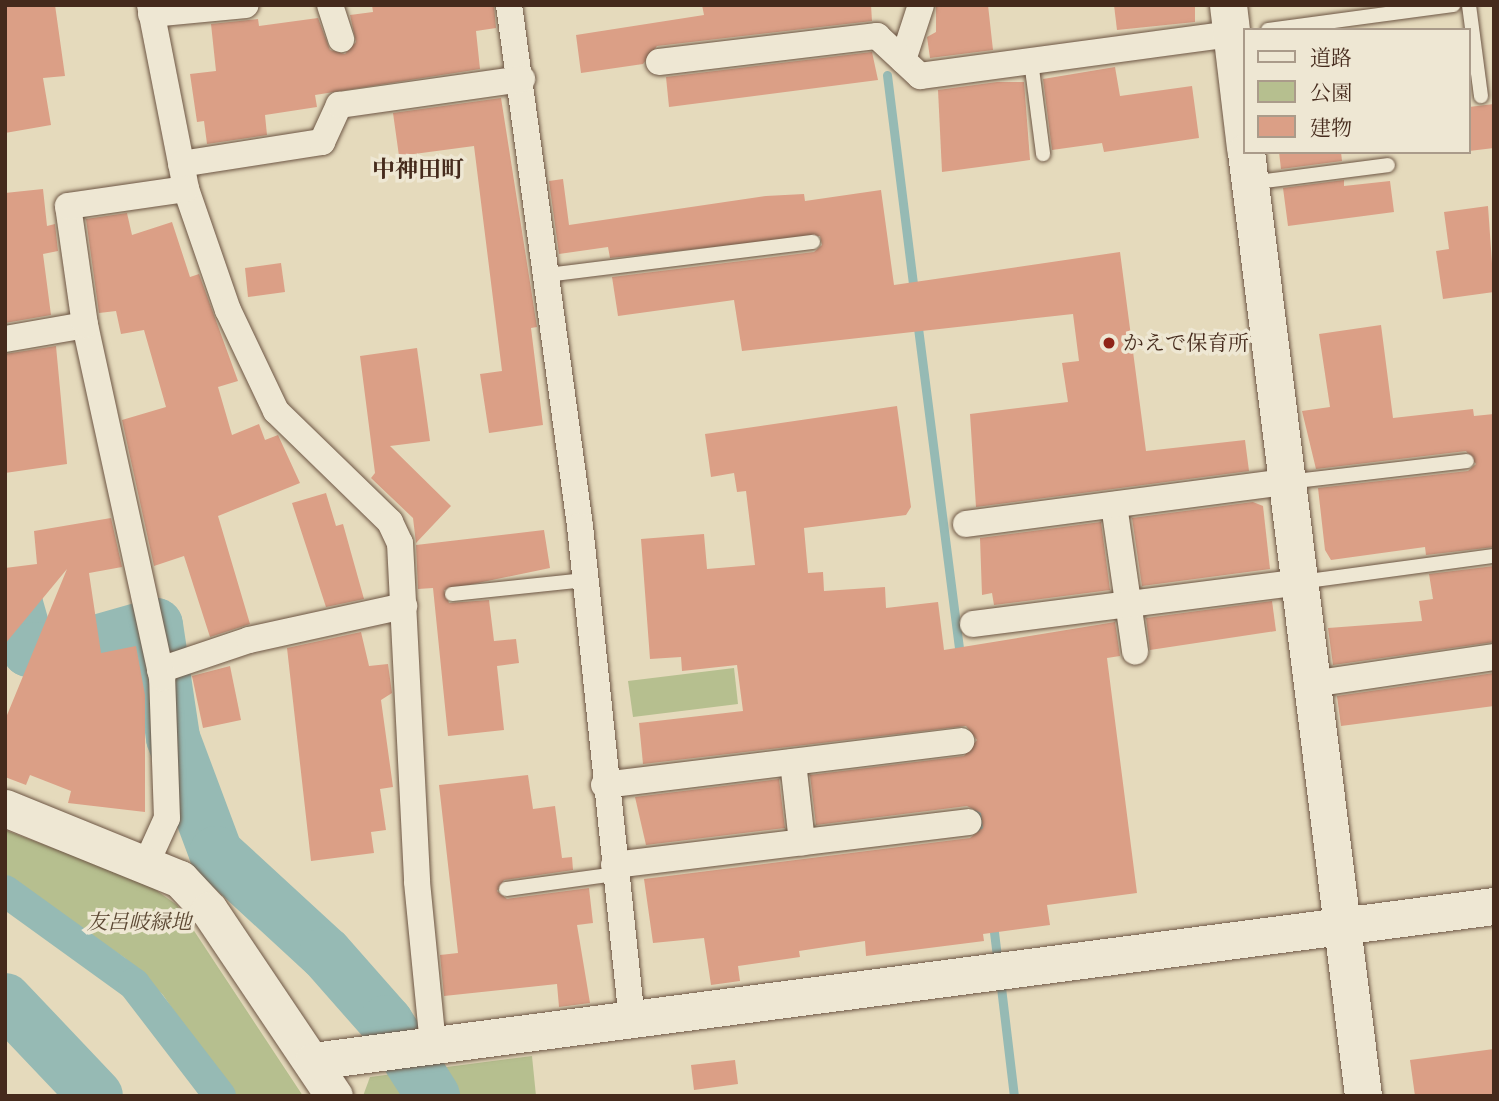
<!DOCTYPE html>
<meta charset="utf-8">
<style>
body{margin:0}
#map{position:relative;width:1499px;height:1101px;overflow:hidden;background:#e5dabc;font-family:"Gentium Book Plus","Noto Serif JP",serif}
div>[style]{position:absolute}
.green>*{inset:0;background:#b6bf8f}
.stream>*{height:9px;margin:-4.5px;padding:0 4.5px;transform-origin:4.5px;border-radius:4.5px;background:#96bab4}
.canal>*{height:32px;margin:-16px;padding:0 16px;transform-origin:16px;border-radius:16px;background:#96bab4}
.river>*{height:54px;margin:-27px;padding:0 27px;transform-origin:27px;border-radius:27px;background:#96bab4}
.building>*{inset:0;background:#db9f86}
.roads{filter:drop-shadow(0 0 2px #6d5644) drop-shadow(0 0 2px #6d5644)}
.lane>*{height:14px;margin:-7px;padding:0 7px;transform-origin:7px;border-radius:7px;background:#eee7d3}
.street>*{height:26px;margin:-13px;padding:0 13px;transform-origin:13px;border-radius:13px;background:#eee7d3}
.secondary>*{height:37px;margin:-18.5px;padding:0 18.5px;transform-origin:18.5px;border-radius:18.5px;background:#eee7d3}
.dots>*{width:19px;height:19px;translate:-50% -50%;box-sizing:border-box;border:4px solid #eee7d3;border-radius:50%}
span{translate:-50% -50%;white-space:nowrap;text-align:center;line-height:1.15;-webkit-text-stroke:7px #eee7d3;paint-order:stroke}
.poi-label{font-size:21px;color:#452a1c}
.left{translate:0 -50%;text-align:left}
.park-label{font-size:21px;color:#5c4833;font-style:italic}
.neighbourhood-label{font-size:23px;color:#452a1c;font-weight:700}
.frame{position:absolute;inset:0;border:7px solid #452a1c;pointer-events:none}
.legend{position:absolute;left:1243px;top:28px;width:228px;height:126px;box-sizing:border-box;background:#eee7d3;border:2px solid #aa9b8a;margin:0;padding:9px 12px;list-style:none;font-size:21px;color:#452a1c}
.legend li{display:flex;align-items:center;gap:14px;height:35px}
.legend b{width:35px;border:2px solid #aa9b8a}
</style>
<div id="map">
<div class="green">
<div style="clip-path:polygon(734px 668px,738px 704px,633px 717px,628px 681px)"></div>
<div style="clip-path:polygon(5px 830px,146px 883px,177px 905px,303px 1096px,232px 1096px,163px 995px,125px 958px,5px 878px)"></div>
<div style="clip-path:polygon(532px 1056px,536px 1096px,363px 1096px,370px 1077px)"></div>
</div>
<div class="stream">
<div style="left:887px;top:75px;width:219px;rotate:82.9deg"></div>
<div style="left:917px;top:320px;width:339px;rotate:82.7deg"></div>
<div style="left:978px;top:802px;width:38px;rotate:83deg"></div>
<div style="left:993px;top:924px;width:38px;rotate:83deg"></div>
<div style="left:1000px;top:979px;width:118px;rotate:83.2deg"></div>
</div>
<div class="canal">
<div style="left:5px;top:891px;width:159px;rotate:35.8deg"></div>
<div style="left:134px;top:984px;width:141px;rotate:52.5deg"></div>
</div>
<div class="river">
<div style="left:5px;top:605px;width:11px;rotate:-5deg"></div>
<div style="left:16px;top:604px;width:48px;rotate:74.2deg"></div>
<div style="left:29px;top:650px;width:46px;rotate:-2.5deg"></div>
<div style="left:75px;top:648px;width:84px;rotate:-15.9deg"></div>
<div style="left:156px;top:625px;width:114px;rotate:81.4deg"></div>
<div style="left:173px;top:738px;width:123px;rotate:69.5deg"></div>
<div style="left:216px;top:853px;width:149px;rotate:42.6deg"></div>
<div style="left:326px;top:954px;width:91px;rotate:48.6deg"></div>
<div style="left:386px;top:1022px;width:88px;rotate:57.6deg"></div>
<div style="left:5px;top:1000px;width:132px;rotate:46.5deg"></div>
</div>
<div class="building">
<div style="clip-path:polygon(5px 5px,55px 5px,65px 76px,43px 78px,51px 125px,5px 133px)"></div>
<div style="clip-path:polygon(372px 5px,494px 5px,496px 28px,476px 31px,480px 69px,315px 95px,317px 107px,265px 115px,267px 135px,207px 144px,204px 121px,197px 122px,190px 74px,216px 71px,211px 24px,258px 19px,259px 26px,318px 18px,330px 50px,345px 54px,356px 42px,350px 15px,373px 12px)"></div>
<div style="clip-path:polygon(702px 5px,871px 5px,872px 21px,657px 46px,643px 64px,581px 73px,576px 35px,704px 15px)"></div>
<div style="clip-path:polygon(936px 5px,988px 5px,993px 50px,930px 58px,927px 37px,936px 32px)"></div>
<div style="clip-path:polygon(1114px 5px,1195px 5px,1195px 22px,1117px 30px)"></div>
<div style="clip-path:polygon(872px 52px,878px 80px,669px 107px,666px 77px)"></div>
<div style="clip-path:polygon(1115px 67px,1120px 96px,1192px 86px,1199px 138px,1104px 152px,1102px 143px,1052px 150px,1043px 79px)"></div>
<div style="clip-path:polygon(997px 82px,1024px 82px,1030px 160px,942px 172px,938px 90px)"></div>
<div style="clip-path:polygon(501px 98px,537px 327px,531px 328px,543px 425px,489px 433px,480px 374px,502px 371px,474px 146px,399px 156px,393px 113px)"></div>
<div style="clip-path:polygon(1494px 104px,1494px 148px,1469px 151px,1469px 107px)"></div>
<div style="clip-path:polygon(1279px 152px,1341px 152px,1342px 161px,1281px 169px)"></div>
<div style="clip-path:polygon(563px 179px,569px 225px,766px 196px,804px 194px,805px 201px,881px 190px,894px 285px,1120px 252px,1146px 451px,1245px 440px,1249px 471px,976px 507px,970px 414px,1068px 402px,1062px 363px,1079px 361px,1073px 314px,742px 351px,734px 300px,618px 316px,612px 277px,814px 252px,822px 245px,820px 236px,610px 258px,608px 247px,559px 254px,549px 181px)"></div>
<div style="clip-path:polygon(1344px 180px,1344px 186px,1390px 181px,1394px 212px,1288px 226px,1283px 188px)"></div>
<div style="clip-path:polygon(43px 189px,47px 226px,55px 224px,58px 251px,43px 254px,51px 315px,5px 323px,5px 193px)"></div>
<div style="clip-path:polygon(1488px 206px,1494px 292px,1443px 299px,1436px 251px,1449px 249px,1444px 212px)"></div>
<div style="clip-path:polygon(127px 213px,132px 235px,172px 222px,190px 277px,199px 274px,238px 381px,218px 387px,232px 435px,259px 424px,265px 440px,278px 435px,300px 483px,218px 516px,250px 624px,210px 637px,184px 556px,154px 566px,122px 420px,166px 407px,144px 330px,121px 334px,116px 311px,99px 313px,86px 219px)"></div>
<div style="clip-path:polygon(281px 263px,285px 292px,248px 297px,245px 268px)"></div>
<div style="clip-path:polygon(1381px 325px,1393px 418px,1473px 409px,1474px 416px,1494px 414px,1494px 547px,1426px 555px,1425px 547px,1331px 560px,1325px 550px,1318px 488px,1468px 471px,1476px 464px,1466px 451px,1316px 469px,1302px 411px,1330px 407px,1319px 334px)"></div>
<div style="clip-path:polygon(56px 346px,67px 464px,5px 473px,5px 354px)"></div>
<div style="clip-path:polygon(417px 348px,430px 441px,390px 446px,451px 506px,416px 543px,413px 518px,371px 478px,375px 473px,360px 356px)"></div>
<div style="clip-path:polygon(897px 406px,911px 507px,906px 515px,804px 528px,808px 573px,823px 572px,824px 591px,885px 587px,886px 608px,938px 602px,944px 650px,1115px 622px,1120px 656px,1107px 658px,1137px 893px,1047px 905px,1050px 925px,983px 934px,984px 941px,866px 956px,865px 941px,799px 951px,800px 957px,738px 966px,740px 981px,711px 985px,704px 938px,653px 943px,644px 879px,970px 838px,983px 828px,981px 813px,967px 806px,816px 825px,810px 775px,964px 756px,977px 740px,966px 726px,643px 764px,639px 723px,743px 711px,737px 665px,682px 671px,681px 657px,650px 659px,641px 539px,704px 534px,707px 569px,755px 565px,746px 491px,737px 492px,734px 473px,711px 477px,705px 434px)"></div>
<div style="clip-path:polygon(326px 493px,336px 526px,343px 524px,364px 599px,326px 607px,292px 503px)"></div>
<div style="clip-path:polygon(1253px 502px,1263px 506px,1270px 569px,1142px 586px,1132px 518px)"></div>
<div style="clip-path:polygon(111px 518px,122px 567px,89px 573px,101px 653px,136px 646px,145px 695px,145px 812px,68px 803px,71px 791px,30px 775px,26px 785px,5px 777px,5px 720px,67px 569px,5px 644px,5px 568px,37px 564px,34px 531px)"></div>
<div style="clip-path:polygon(1101px 522px,1110px 590px,994px 605px,992px 593px,982px 595px,980px 538px)"></div>
<div style="clip-path:polygon(544px 530px,550px 568px,444px 590px,449px 603px,489px 600px,494px 641px,516px 639px,519px 663px,497px 666px,504px 730px,448px 736px,433px 588px,418px 589px,416px 545px)"></div>
<div style="clip-path:polygon(1494px 566px,1494px 642px,1333px 665px,1328px 628px,1422px 621px,1419px 601px,1433px 599px,1429px 574px)"></div>
<div style="clip-path:polygon(1272px 601px,1276px 631px,1150px 650px,1146px 618px)"></div>
<div style="clip-path:polygon(361px 632px,369px 666px,388px 664px,392px 693px,381px 700px,393px 787px,380px 789px,386px 830px,371px 832px,374px 853px,311px 861px,287px 648px)"></div>
<div style="clip-path:polygon(230px 666px,241px 720px,203px 728px,192px 676px)"></div>
<div style="clip-path:polygon(1494px 673px,1494px 706px,1341px 726px,1337px 696px)"></div>
<div style="clip-path:polygon(528px 775px,533px 809px,555px 806px,562px 858px,572px 857px,573px 870px,504px 880px,497px 891px,507px 899px,589px 888px,593px 923px,577px 925px,590px 1003px,559px 1007px,557px 984px,444px 996px,440px 955px,458px 953px,439px 785px)"></div>
<div style="clip-path:polygon(779px 779px,785px 828px,646px 845px,635px 797px)"></div>
<div style="clip-path:polygon(1494px 1049px,1494px 1096px,1415px 1096px,1410px 1060px)"></div>
<div style="clip-path:polygon(735px 1060px,738px 1084px,694px 1090px,691px 1065px)"></div>
</div>
<div class="roads">
<div class="lane">
<div style="left:1469px;top:5px;width:92px;rotate:82.5deg"></div>
<div style="left:1268px;top:30px;width:187px;rotate:-7.7deg"></div>
<div style="left:1031px;top:61px;width:94px;rotate:82.6deg"></div>
<div style="left:1250px;top:183px;width:139px;rotate:-7.4deg"></div>
<div style="left:547px;top:275px;width:268px;rotate:-7.1deg"></div>
<div style="left:1288px;top:482px;width:180px;rotate:-6.7deg"></div>
<div style="left:1301px;top:582px;width:195px;rotate:-7.7deg"></div>
<div style="left:452px;top:594px;width:134px;rotate:-6deg"></div>
<div style="left:506px;top:889px;width:110px;rotate:-7.8deg"></div>
</div>
<div class="street">
<div style="left:150px;top:5px;width:187px;rotate:78.9deg"></div>
<div style="left:186px;top:189px;width:128px;rotate:70.9deg"></div>
<div style="left:228px;top:310px;width:112px;rotate:64.6deg"></div>
<div style="left:276px;top:411px;width:159px;rotate:44.2deg"></div>
<div style="left:390px;top:522px;width:23px;rotate:65deg"></div>
<div style="left:400px;top:543px;width:339px;rotate:87.1deg"></div>
<div style="left:417px;top:882px;width:165px;rotate:84.4deg"></div>
<div style="left:330px;top:5px;width:36px;rotate:72deg"></div>
<div style="left:509px;top:5px;width:526px;rotate:82.24deg"></div>
<div style="left:580px;top:526px;width:495px;rotate:84deg"></div>
<div style="left:151px;top:14px;width:95px;rotate:-5.4deg"></div>
<div style="left:903px;top:60px;width:58px;rotate:-71.9deg"></div>
<div style="left:659px;top:62px;width:220px;rotate:-6.8deg"></div>
<div style="left:877px;top:36px;width:59px;rotate:42.9deg"></div>
<div style="left:920px;top:76px;width:315px;rotate:-7.7deg"></div>
<div style="left:181px;top:164px;width:143px;rotate:-8.9deg"></div>
<div style="left:322px;top:142px;width:41px;rotate:-65.3deg"></div>
<div style="left:339px;top:105px;width:185px;rotate:-8.1deg"></div>
<div style="left:5px;top:339px;width:81px;rotate:-9.9deg"></div>
<div style="left:1114px;top:505px;width:148px;rotate:81.8deg"></div>
<div style="left:966px;top:524px;width:323px;rotate:-7.5deg"></div>
<div style="left:973px;top:624px;width:329px;rotate:-7.3deg"></div>
<div style="left:160px;top:670px;width:94px;rotate:-18.6deg"></div>
<div style="left:249px;top:640px;width:159px;rotate:-12.4deg"></div>
<div style="left:1312px;top:684px;width:184px;rotate:-8.4deg"></div>
<div style="left:793px;top:762px;width:81px;rotate:83.6deg"></div>
<div style="left:604px;top:785px;width:360px;rotate:-7deg"></div>
<div style="left:147px;top:862px;width:48px;rotate:-65.6deg"></div>
<div style="left:167px;top:818px;width:140px;rotate:-92deg"></div>
<div style="left:162px;top:678px;width:361px;rotate:-102.3deg"></div>
<div style="left:85px;top:325px;width:120px;rotate:-98.1deg"></div>
<div style="left:68px;top:206px;width:119px;rotate:-8.2deg"></div>
<div style="left:614px;top:865px;width:357px;rotate:-6.9deg"></div>
</div>
<div class="secondary">
<div style="left:1228px;top:5px;width:144px;rotate:83.2deg"></div>
<div style="left:1246px;top:152px;width:951px;rotate:82.93deg"></div>
<div style="left:5px;top:808px;width:189px;rotate:22.1deg"></div>
<div style="left:180px;top:879px;width:42px;rotate:46.9deg"></div>
<div style="left:209px;top:910px;width:224px;rotate:56.1deg"></div>
<div style="left:313px;top:1061px;width:1191px;rotate:-7.48deg"></div>
</div>
</div>
<div class="dots">
<div style="left:1109px;top:343px;background:#8f2418"></div>
</div>
<div class="poi-label">
<span class="left" style="left:1123px;top:343px">かえで保育所</span>
</div>
<div class="park-label">
<span style="left:139px;top:922px">友呂岐緑地</span>
</div>
<div class="neighbourhood-label">
<span style="left:418px;top:169px">中神田町</span>
</div>
<div class="frame"></div>
<ul class="legend">
<li><b style="height:9px;background:#eee7d3"></b>道路</li>
<li><b style="height:19px;background:#b6bf8f"></b>公園</li>
<li><b style="height:19px;background:#db9f86"></b>建物</li>
</ul>
</div>
